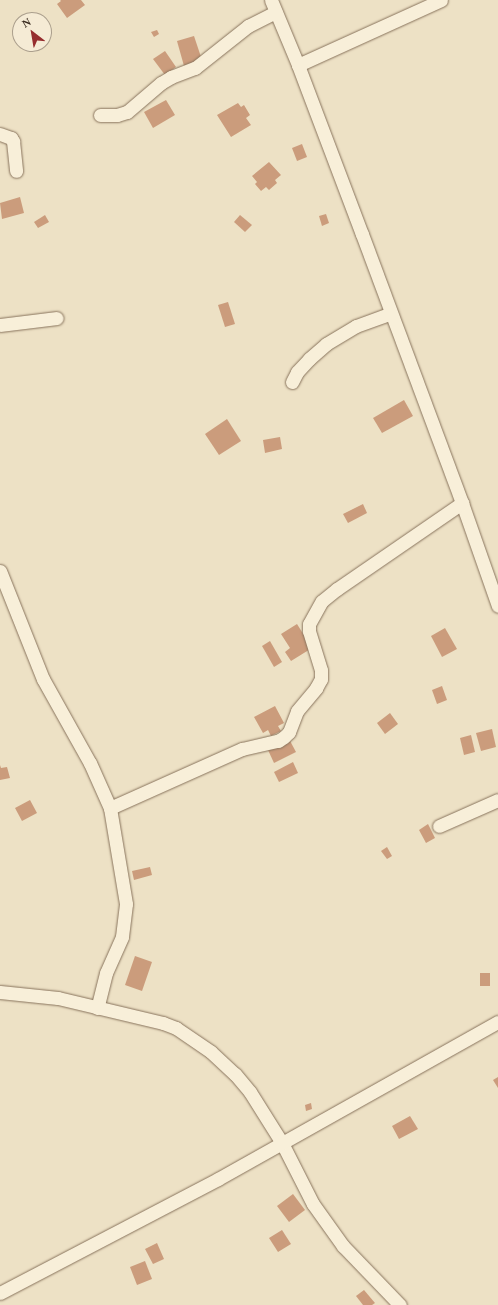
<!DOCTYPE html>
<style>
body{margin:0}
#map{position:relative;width:498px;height:1305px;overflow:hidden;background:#ede1c5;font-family:"Times New Roman",serif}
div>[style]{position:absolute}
.building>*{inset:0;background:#cb9c7c}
.roads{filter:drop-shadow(0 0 1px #88735c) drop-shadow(0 0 1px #88735c)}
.minor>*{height:13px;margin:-6.5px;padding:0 6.5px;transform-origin:6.5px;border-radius:6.5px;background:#f8efd9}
span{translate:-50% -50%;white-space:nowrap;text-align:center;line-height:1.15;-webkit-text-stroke:3px #f5ebd5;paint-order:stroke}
.north{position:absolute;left:12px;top:12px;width:40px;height:40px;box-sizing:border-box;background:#f5ebd5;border:1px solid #aa9e8c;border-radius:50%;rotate:329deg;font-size:11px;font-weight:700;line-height:16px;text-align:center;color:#392b1f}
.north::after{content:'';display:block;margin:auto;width:14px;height:18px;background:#962d2e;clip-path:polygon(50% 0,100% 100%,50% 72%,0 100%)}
</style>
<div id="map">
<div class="building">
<div style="clip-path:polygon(60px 0,81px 0,85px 5px,67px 18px,57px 4px,61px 1px)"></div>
<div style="clip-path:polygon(157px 30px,159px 34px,154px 37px,151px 32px)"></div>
<div style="clip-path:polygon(194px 36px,202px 60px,184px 66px,177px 41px)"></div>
<div style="clip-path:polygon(165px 51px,176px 67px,165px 75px,153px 59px)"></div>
<div style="clip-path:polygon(166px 100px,175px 115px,153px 128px,144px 112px)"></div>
<div style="clip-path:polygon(238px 103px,241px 107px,244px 105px,250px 115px,246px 118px,251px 125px,231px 137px,217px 115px)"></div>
<div style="clip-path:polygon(302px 144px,307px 157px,297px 161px,292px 148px)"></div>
<div style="clip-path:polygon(269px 162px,281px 175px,275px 180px,277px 183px,269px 190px,266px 187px,261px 191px,255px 184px,257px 182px,252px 176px)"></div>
<div style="clip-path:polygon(20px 197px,24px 213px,2px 219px,0 203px)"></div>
<div style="clip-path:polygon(326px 214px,329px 223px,322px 226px,319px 216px)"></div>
<div style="clip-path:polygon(45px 215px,49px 222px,38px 228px,34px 222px)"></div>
<div style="clip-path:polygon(240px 215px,252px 225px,245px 232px,234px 222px)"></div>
<div style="clip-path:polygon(228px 302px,235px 324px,225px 327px,218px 305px)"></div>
<div style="clip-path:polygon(404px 400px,413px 416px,382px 433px,373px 418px)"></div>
<div style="clip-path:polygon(227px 419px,241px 441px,219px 455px,205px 434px)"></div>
<div style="clip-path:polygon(280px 437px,282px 449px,265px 453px,263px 440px)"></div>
<div style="clip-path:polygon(363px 504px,367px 513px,348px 523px,343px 514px)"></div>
<div style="clip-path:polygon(297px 624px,312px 648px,291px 661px,285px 652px,290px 648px,281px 634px)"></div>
<div style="clip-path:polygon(445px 628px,457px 649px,442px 657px,431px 636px)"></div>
<div style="clip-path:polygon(270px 641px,282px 662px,274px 667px,262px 646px)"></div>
<div style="clip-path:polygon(442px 686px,447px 700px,437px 704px,432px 690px)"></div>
<div style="clip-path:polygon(275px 706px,284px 723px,278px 726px,281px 731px,271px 736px,268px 730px,263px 733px,254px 717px)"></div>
<div style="clip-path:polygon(390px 713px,398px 724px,385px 734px,377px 723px)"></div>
<div style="clip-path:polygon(492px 729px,496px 747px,481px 751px,476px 733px)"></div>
<div style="clip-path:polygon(471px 735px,475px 752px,464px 755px,460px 738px)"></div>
<div style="clip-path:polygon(289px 739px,296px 752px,274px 763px,268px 750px)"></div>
<div style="clip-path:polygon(293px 762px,298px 773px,279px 782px,274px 772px)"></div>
<div style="clip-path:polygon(0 765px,1px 768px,7px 767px,10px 778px,0 780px)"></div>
<div style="clip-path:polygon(30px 800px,37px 813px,22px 821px,15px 808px)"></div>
<div style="clip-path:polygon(428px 824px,435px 838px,426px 843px,419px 830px)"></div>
<div style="clip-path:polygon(387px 847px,392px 856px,387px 859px,381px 851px)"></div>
<div style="clip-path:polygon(150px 867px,152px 875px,134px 880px,132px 871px)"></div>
<div style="clip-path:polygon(135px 956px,152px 962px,142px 991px,125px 985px)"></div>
<div style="clip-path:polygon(480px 973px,490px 973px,490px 986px,480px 986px)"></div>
<div style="clip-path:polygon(498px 1077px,498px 1088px,493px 1080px)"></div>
<div style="clip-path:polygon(311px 1103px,312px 1109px,306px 1111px,305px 1105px)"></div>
<div style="clip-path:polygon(410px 1116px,418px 1129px,399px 1139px,392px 1126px)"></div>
<div style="clip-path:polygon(293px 1194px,305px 1210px,289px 1222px,277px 1206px)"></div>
<div style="clip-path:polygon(282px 1230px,291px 1244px,278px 1252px,269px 1238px)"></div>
<div style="clip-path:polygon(157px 1243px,164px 1259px,153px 1264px,145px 1249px)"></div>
<div style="clip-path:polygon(145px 1261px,152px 1279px,137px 1285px,130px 1267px)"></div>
<div style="clip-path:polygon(364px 1290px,375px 1303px,372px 1305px,363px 1305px,356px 1296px)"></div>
</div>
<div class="roads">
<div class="minor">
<div style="left:271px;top:0;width:70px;rotate:67.4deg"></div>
<div style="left:298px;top:65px;width:181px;rotate:69.3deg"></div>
<div style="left:362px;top:234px;width:287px;rotate:69.6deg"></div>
<div style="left:462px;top:503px;width:109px;rotate:70.7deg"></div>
<div style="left:298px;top:65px;width:157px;rotate:-24.4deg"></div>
<div style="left:100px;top:115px;width:17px"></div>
<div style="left:117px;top:115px;width:10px;rotate:-17deg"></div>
<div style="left:127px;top:112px;width:45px;rotate:-40.5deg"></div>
<div style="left:161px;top:83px;width:12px;rotate:-31deg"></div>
<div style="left:171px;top:77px;width:26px;rotate:-21deg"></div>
<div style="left:195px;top:68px;width:68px;rotate:-38.4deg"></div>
<div style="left:248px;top:26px;width:31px;rotate:-27deg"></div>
<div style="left:0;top:134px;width:12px;rotate:20deg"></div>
<div style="left:11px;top:138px;width:4px;rotate:56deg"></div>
<div style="left:13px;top:141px;width:30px;rotate:84deg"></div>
<div style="left:0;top:325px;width:57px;rotate:-7deg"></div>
<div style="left:292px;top:382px;width:11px;rotate:-63deg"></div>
<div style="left:297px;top:372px;width:18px;rotate:-47deg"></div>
<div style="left:309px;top:359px;width:23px;rotate:-41deg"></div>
<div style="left:326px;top:344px;width:35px;rotate:-31deg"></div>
<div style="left:356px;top:326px;width:37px;rotate:-20deg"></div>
<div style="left:0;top:571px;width:116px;rotate:68.3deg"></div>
<div style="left:43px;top:679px;width:96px;rotate:60.8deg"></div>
<div style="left:90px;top:763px;width:49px;rotate:66deg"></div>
<div style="left:110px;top:808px;width:97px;rotate:80.5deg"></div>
<div style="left:126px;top:904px;width:33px;rotate:97deg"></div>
<div style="left:122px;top:937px;width:39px;rotate:114deg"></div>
<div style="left:106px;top:973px;width:36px;rotate:104deg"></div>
<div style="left:110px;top:808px;width:145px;rotate:-24.1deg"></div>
<div style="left:242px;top:749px;width:37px;rotate:-13deg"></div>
<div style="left:278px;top:741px;width:7px;rotate:-34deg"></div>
<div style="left:284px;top:737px;width:7px;rotate:-45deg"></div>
<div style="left:289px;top:732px;width:22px;rotate:-69deg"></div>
<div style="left:297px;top:711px;width:30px;rotate:-50deg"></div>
<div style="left:316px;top:688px;width:10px;rotate:-61deg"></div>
<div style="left:321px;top:679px;width:9px;rotate:-90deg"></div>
<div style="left:321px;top:670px;width:41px;rotate:-107.1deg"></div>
<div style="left:309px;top:631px;width:7px;rotate:-90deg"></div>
<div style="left:309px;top:624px;width:26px;rotate:-61deg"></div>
<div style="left:322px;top:601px;width:19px;rotate:-39deg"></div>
<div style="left:337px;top:589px;width:152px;rotate:-34.5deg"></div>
<div style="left:439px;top:826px;width:64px;rotate:-23.8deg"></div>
<div style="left:0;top:992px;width:58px;rotate:5.9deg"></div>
<div style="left:58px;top:998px;width:108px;rotate:13.4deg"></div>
<div style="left:163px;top:1023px;width:14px;rotate:21deg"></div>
<div style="left:176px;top:1028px;width:42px;rotate:34.4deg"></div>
<div style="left:211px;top:1052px;width:33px;rotate:43deg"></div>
<div style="left:235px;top:1074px;width:23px;rotate:50deg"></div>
<div style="left:250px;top:1092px;width:60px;rotate:57.9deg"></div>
<div style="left:282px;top:1143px;width:68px;rotate:63.1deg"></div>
<div style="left:313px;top:1204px;width:52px;rotate:54.5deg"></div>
<div style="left:343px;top:1246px;width:82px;rotate:46deg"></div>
<div style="left:0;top:1293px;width:246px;rotate:-27.6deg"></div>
<div style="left:218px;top:1179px;width:321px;rotate:-29.3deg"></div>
</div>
</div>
<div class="north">N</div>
</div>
